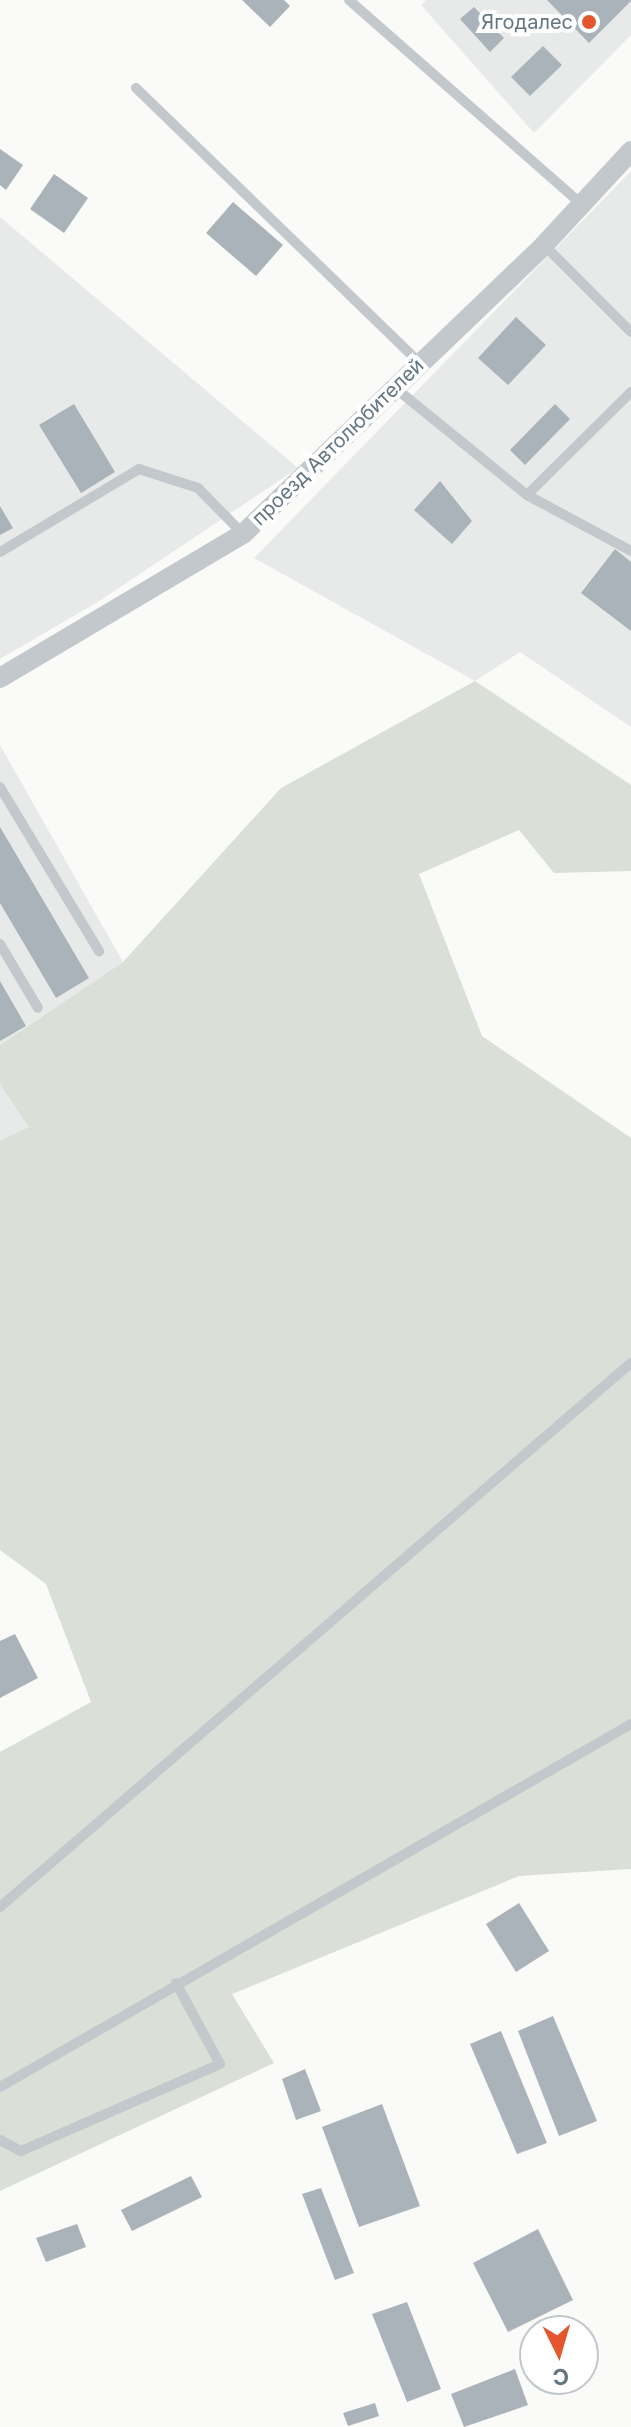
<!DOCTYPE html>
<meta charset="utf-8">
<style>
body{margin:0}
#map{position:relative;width:631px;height:2427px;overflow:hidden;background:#fafaf8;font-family:Inter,sans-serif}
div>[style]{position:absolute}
.built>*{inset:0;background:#e8e9e9}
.green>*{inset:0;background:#dadfd7}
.building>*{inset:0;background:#aab3b9}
.service>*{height:10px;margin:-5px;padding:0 5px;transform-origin:5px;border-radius:5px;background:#c3c8cc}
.minor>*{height:20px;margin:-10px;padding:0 10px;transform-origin:10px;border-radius:10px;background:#c3c8cc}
.dots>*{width:22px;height:22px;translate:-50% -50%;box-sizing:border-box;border:4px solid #fff;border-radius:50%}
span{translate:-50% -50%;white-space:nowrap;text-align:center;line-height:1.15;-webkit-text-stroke:8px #fff;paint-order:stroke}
.poi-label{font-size:20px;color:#657683}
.right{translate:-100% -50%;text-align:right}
.street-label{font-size:20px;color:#657683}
.north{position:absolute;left:519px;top:2315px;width:80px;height:80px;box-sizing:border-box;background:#fff;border:2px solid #c1c8cd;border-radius:50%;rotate:175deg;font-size:22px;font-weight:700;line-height:32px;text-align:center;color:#657683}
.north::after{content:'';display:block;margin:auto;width:28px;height:36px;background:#e4572e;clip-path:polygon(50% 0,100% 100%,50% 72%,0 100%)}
</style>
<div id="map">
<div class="built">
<div style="clip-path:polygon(426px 0,631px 0,631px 35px,534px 133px,421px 5px)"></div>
<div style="clip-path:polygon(631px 171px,631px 727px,520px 652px,475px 681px,254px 558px)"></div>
<div style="clip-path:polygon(0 217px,298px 468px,101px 600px,0 659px)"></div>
<div style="clip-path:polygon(0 745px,123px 962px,0 1045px)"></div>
<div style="clip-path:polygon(0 1084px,30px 1127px,0 1141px)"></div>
</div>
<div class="green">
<div style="clip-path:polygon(475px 681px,631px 785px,631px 871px,554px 873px,519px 830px,419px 874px,482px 1036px,631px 1138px,631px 1869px,519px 1876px,232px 1994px,274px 2063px,0 2191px,0 1752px,91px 1702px,46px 1584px,0 1550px,0 1141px,29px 1127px,0 1084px,0 1045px,123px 962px,281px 788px)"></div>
</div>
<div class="building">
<div style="clip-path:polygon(242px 0,284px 0,290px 6px,270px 27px)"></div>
<div style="clip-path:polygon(547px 0,631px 0,631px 1px,589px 43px)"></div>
<div style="clip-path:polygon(474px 7px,504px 38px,490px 52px,460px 19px)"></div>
<div style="clip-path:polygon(543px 46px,562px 65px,530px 96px,511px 77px)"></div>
<div style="clip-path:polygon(0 149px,23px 165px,6px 190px,0 185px)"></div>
<div style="clip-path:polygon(54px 174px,88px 198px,64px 233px,30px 209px)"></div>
<div style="clip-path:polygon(233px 202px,283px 245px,256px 276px,206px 233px)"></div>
<div style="clip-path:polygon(516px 317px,546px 345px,508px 385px,478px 358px)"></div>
<div style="clip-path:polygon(74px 404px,115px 472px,81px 493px,39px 425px)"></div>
<div style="clip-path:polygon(555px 404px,570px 419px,525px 465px,510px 450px)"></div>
<div style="clip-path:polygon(440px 481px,472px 521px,452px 544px,414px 510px)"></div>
<div style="clip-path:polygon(0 506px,13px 528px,0 535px)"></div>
<div style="clip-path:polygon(615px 549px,631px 562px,631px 631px,581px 593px)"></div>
<div style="clip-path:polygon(0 827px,89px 978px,56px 998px,0 903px)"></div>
<div style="clip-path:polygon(0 981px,26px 1026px,0 1041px)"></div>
<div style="clip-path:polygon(15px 1634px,38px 1678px,0 1698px,0 1641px)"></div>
<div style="clip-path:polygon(519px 1903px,549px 1951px,516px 1972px,486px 1924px)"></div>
<div style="clip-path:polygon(553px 2016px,597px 2121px,559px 2136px,518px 2031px)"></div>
<div style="clip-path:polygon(501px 2031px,547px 2143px,517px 2154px,470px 2044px)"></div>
<div style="clip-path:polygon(305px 2069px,321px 2111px,296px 2120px,282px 2079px)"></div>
<div style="clip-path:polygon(382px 2104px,420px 2206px,359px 2227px,322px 2127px)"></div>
<div style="clip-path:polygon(191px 2176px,202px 2197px,132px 2231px,121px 2210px)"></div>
<div style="clip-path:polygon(321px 2188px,354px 2273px,335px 2280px,302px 2194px)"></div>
<div style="clip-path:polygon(77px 2224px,86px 2247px,46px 2262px,36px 2238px)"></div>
<div style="clip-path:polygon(538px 2229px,573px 2300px,508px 2332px,473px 2263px)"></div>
<div style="clip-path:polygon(407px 2302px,441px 2389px,407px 2402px,372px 2314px)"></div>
<div style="clip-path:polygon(515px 2369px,528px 2405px,464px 2427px,451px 2394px)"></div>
<div style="clip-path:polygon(375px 2403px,379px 2416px,348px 2426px,343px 2413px)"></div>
</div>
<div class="service">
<div style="left:349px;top:0;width:310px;rotate:41.3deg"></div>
<div style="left:136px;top:88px;width:395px;rotate:44.1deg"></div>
<div style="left:544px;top:245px;width:123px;rotate:45deg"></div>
<div style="left:394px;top:387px;width:171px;rotate:39.1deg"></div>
<div style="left:631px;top:392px;width:146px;rotate:135.3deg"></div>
<div style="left:527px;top:495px;width:118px;rotate:28.3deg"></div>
<div style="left:0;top:552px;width:162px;rotate:-30.8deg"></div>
<div style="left:139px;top:469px;width:62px;rotate:17.9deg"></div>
<div style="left:198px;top:488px;width:64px;rotate:45.6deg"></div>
<div style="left:0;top:787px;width:192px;rotate:58.9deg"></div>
<div style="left:0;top:944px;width:74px;rotate:59.3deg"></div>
<div style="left:0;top:1907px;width:833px;rotate:-40.77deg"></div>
<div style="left:0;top:2087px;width:728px;rotate:-29.91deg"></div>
<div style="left:0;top:2140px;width:24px;rotate:28deg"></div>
<div style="left:21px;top:2151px;width:217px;rotate:-23.6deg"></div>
<div style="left:220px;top:2064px;width:92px;rotate:-118.5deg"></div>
</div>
<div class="minor">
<div style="left:0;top:678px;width:282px;rotate:-30.7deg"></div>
<div style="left:243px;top:534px;width:417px;rotate:-43.8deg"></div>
<div style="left:544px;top:245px;width:128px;rotate:-47.2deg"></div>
</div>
<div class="dots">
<div style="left:589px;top:22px;background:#e4572e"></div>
</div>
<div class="poi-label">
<span class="right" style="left:573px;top:22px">Ягодалес</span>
</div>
<div class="street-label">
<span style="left:338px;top:442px;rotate:-44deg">проезд Автолюбителей</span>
</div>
<div class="north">С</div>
</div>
